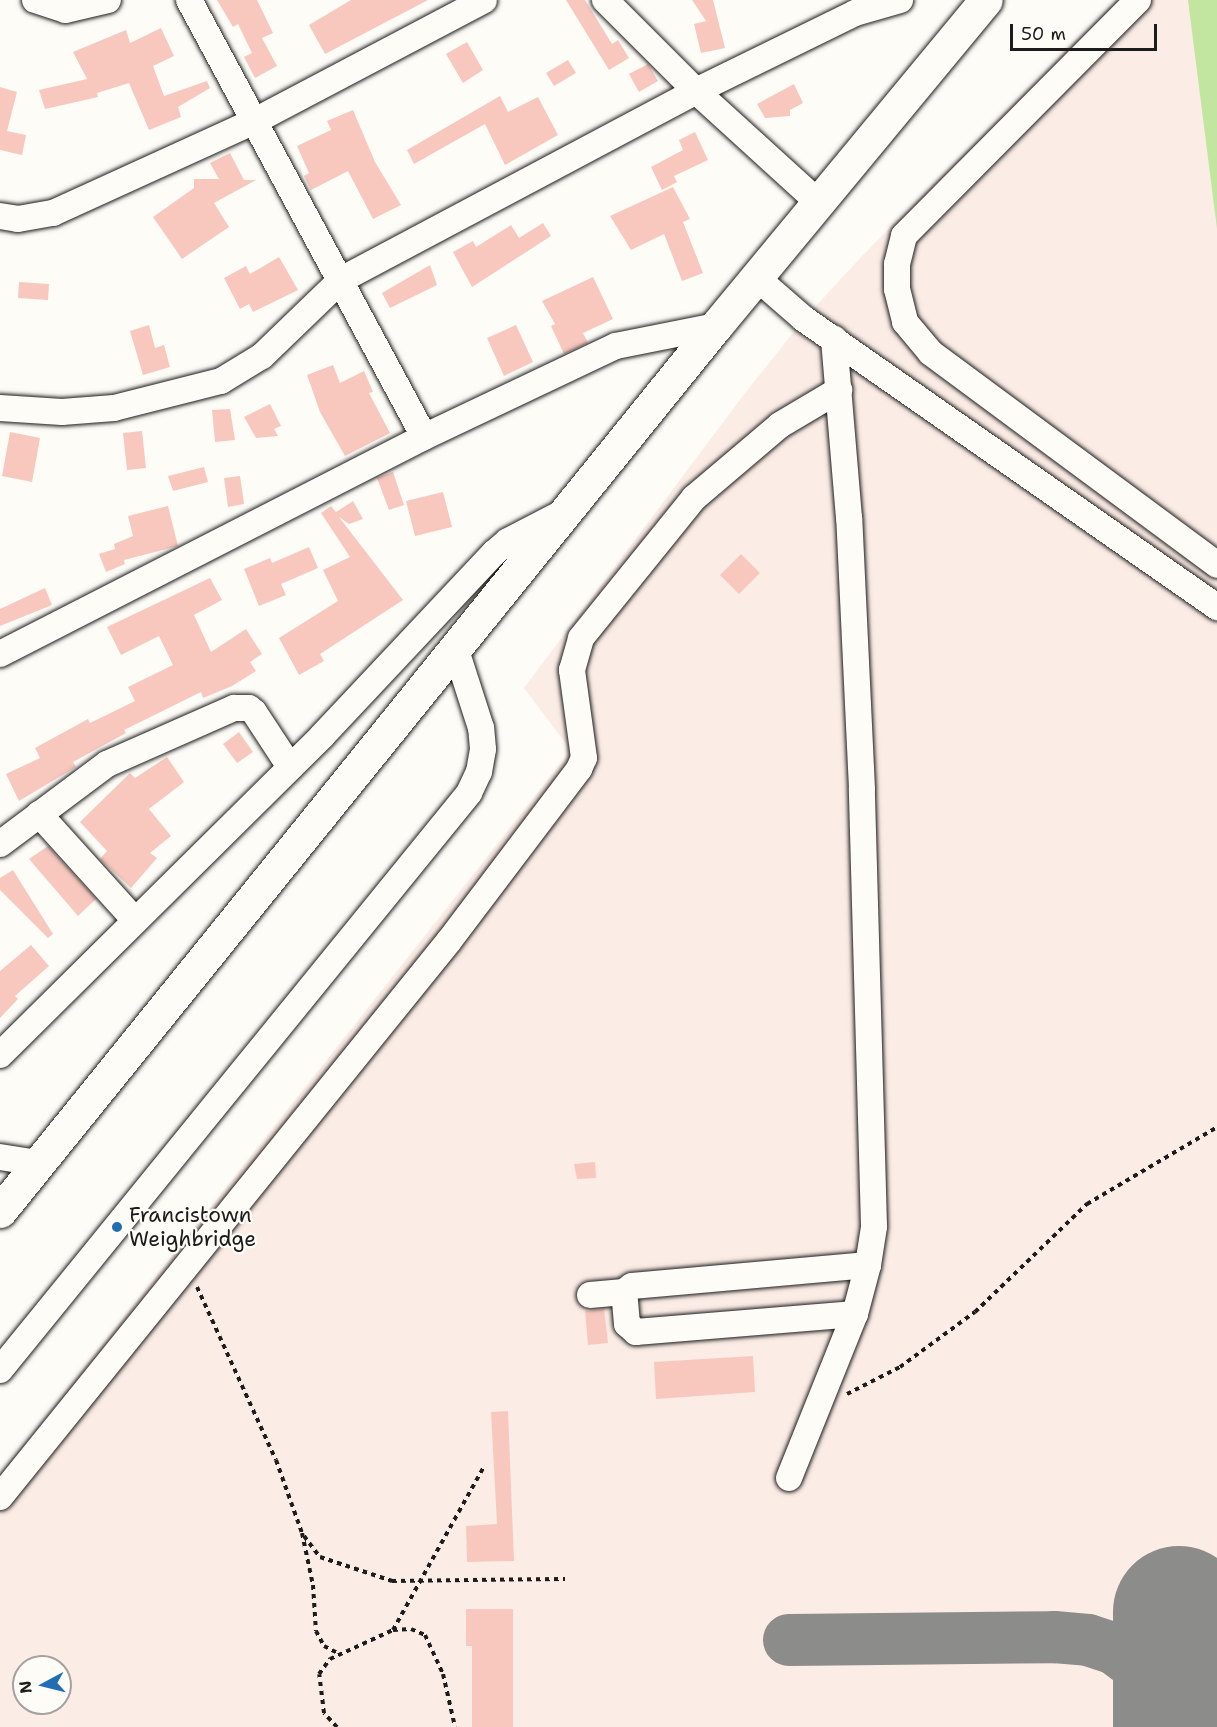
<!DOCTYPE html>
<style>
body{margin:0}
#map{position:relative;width:1217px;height:1727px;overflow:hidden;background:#fdfcf7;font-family:"Shantell Sans",sans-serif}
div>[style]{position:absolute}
.built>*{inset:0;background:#fcece6}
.green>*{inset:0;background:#c2e6a0}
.taxiway>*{height:52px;margin:-26px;padding:0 26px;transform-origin:26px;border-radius:26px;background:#8c8c8a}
.runway>*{height:132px;margin:-66px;padding:0 66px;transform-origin:66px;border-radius:66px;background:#8c8c8a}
.building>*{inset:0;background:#f8c8bf}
.path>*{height:4px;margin-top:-2px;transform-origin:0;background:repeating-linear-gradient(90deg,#1c1c1c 0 4.5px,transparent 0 9px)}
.roads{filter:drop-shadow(0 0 2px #1c1c1c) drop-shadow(0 0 2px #1c1c1c)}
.minor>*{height:26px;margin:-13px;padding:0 13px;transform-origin:13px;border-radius:13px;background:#fdfcf7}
.highway>*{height:33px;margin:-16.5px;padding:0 16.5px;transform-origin:16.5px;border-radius:16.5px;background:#fdfcf7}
.dots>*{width:16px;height:16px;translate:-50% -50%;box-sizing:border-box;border:3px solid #fdfcf7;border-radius:50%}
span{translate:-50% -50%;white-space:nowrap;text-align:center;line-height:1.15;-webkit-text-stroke:4.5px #fdfcf7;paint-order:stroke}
.poi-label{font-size:21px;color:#1c1c1c}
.left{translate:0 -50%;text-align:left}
.north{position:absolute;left:12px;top:1655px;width:60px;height:60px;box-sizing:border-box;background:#fdfcf7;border:2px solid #a3a29f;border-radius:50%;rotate:263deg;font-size:16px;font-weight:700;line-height:24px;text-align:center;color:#1c1c1c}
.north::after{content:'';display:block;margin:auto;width:21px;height:27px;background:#1f6fb2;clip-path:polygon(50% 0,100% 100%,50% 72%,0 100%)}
.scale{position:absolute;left:1010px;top:24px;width:147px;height:27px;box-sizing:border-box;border:3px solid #1c1c1c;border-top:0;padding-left:8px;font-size:18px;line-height:21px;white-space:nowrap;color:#1c1c1c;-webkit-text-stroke:4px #fdfcf7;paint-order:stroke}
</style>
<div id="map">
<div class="built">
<div style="clip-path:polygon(evenodd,1116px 0,1217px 0,1217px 1727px,0 1727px,0 1474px,565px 758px,567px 745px,524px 688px,742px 397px,804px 319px,862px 256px,1116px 0,24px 1667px,60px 1667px,60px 1703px,24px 1703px,24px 1667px)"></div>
</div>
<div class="green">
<div style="clip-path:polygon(1188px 0,1217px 0,1217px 229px)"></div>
</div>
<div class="taxiway">
<div style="left:789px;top:1640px;width:265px;rotate:-0.6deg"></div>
<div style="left:1054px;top:1637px;width:34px;rotate:5deg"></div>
<div style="left:1088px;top:1640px;width:28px;rotate:18deg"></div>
<div style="left:1115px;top:1649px;width:31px;rotate:37deg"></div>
<div style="left:1140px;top:1668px;width:22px;rotate:56deg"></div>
<div style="left:1152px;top:1686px;width:44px;rotate:68.7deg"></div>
<div style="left:1186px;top:1727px;width:41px;rotate:-70.3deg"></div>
<div style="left:1200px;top:1688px;width:25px;rotate:-48deg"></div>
</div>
<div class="runway">
<div style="left:1179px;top:1727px;width:115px;rotate:-90deg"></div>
</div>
<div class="building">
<div style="clip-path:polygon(217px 0,257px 0,273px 33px,262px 38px,277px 66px,255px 78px,244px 57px,252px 53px,238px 24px,233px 27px)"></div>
<div style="clip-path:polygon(351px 0,428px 0,325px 54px,309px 25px)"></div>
<div style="clip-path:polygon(566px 0,585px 0,612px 44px,618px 40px,629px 58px,609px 70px)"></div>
<div style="clip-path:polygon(692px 0,713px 0,725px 48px,701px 53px,694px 24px,706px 21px)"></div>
<div style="clip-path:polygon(161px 28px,174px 56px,153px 66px,164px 96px,207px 81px,210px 88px,178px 107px,181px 117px,149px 130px,129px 83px,97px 93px,98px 97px,45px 109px,39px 90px,87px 79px,73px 52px,126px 30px,130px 43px)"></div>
<div style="clip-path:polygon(467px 42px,483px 70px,463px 83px,446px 54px)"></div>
<div style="clip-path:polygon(568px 60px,576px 73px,554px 86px,546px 73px)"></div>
<div style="clip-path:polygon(648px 64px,658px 81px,639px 92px,629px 74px)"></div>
<div style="clip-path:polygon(794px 84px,803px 103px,790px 110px,790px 116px,765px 118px,757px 104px)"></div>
<div style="clip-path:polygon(0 87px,17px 92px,7px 131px,26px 135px,22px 155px,0 150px)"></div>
<div style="clip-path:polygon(500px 96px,508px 112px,538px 97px,558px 135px,505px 165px,485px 124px,414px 164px,407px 150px)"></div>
<div style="clip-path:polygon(353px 110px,375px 162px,401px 205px,373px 219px,348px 171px,311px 190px,304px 176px,309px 173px,297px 146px,331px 130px,327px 121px)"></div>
<div style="clip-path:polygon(695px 132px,708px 160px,674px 176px,677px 182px,662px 190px,651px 167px,683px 150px,679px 140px)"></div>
<div style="clip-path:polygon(230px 153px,244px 180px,256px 180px,214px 203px,229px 227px,182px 259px,153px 217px,194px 188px,194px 179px,219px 179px,210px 163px)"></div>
<div style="clip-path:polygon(673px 187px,690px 219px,683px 222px,703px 273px,682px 281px,664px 234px,631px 250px,610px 216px)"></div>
<div style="clip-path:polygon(543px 223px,551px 236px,472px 287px,453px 252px,473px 241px,476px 247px,511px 225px,519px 238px)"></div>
<div style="clip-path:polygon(279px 257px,298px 290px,253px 312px,249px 304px,240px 309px,224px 278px,246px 266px,250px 274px)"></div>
<div style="clip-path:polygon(430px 265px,437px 285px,390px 308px,382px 293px)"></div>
<div style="clip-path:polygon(593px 277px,613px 319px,583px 333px,588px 343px,564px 354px,551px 326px,555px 324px,542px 301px)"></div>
<div style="clip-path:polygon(19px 282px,49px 284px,48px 300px,18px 298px)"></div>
<div style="clip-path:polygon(149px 325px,155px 348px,164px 345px,170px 367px,143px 375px,130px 331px)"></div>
<div style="clip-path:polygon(516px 325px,533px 362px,504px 376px,487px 338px)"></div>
<div style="clip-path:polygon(333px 365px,340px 383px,364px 371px,373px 392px,369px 393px,390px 433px,345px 456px,320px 412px,307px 375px)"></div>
<div style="clip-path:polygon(270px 404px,281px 426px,274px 429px,278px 436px,256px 438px,244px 417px)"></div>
<div style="clip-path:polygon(230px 409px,235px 440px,215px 442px,212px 410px)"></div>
<div style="clip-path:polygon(142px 431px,146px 468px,127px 470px,123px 433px)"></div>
<div style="clip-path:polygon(10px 432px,40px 438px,32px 482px,2px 476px)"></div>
<div style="clip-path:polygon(204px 467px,208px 482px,173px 491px,168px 476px)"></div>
<div style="clip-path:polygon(393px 472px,404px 505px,389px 510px,377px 478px)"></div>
<div style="clip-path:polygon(240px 476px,244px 504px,228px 507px,224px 478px)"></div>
<div style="clip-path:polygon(443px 492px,452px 527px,415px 536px,406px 501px)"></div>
<div style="clip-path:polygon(353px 501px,363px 519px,349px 524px,339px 517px,403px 600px,320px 654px,324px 661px,299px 675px,279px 638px,338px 601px,323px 570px,350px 557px,321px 513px,331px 506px,336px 512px)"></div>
<div style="clip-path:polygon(168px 506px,178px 546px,124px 560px,125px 564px,106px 572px,99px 554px,115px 549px,114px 544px,133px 536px,128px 516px)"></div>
<div style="clip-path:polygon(309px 547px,318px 568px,281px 584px,286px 595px,259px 606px,244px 569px,270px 558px,272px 563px)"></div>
<div style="clip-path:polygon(741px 554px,760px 573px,739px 594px,720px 575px)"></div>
<div style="clip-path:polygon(210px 578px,222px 600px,194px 615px,211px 652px,246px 629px,262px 654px,250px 662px,256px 671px,232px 686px,203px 698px,201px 692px,124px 730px,126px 733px,73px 762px,76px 767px,19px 801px,6px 774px,40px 758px,35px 748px,88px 719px,90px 723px,135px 701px,128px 687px,173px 665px,159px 636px,121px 655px,107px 627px)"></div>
<div style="clip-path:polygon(45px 588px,52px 605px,0 626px,0 609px)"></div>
<div style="clip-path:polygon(239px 732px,253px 752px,237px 763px,223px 744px)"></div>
<div style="clip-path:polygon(167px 757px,184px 782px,149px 809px,171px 836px,150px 853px,157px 858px,131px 888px,100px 859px,107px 851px,80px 822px,130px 773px,135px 778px)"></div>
<div style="clip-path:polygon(48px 846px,96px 899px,78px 916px,29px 859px)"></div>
<div style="clip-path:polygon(13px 870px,53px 934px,48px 938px,0 890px,0 878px)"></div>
<div style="clip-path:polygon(31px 945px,49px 966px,15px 996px,18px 999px,0 1018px,0 971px)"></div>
<div style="clip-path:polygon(595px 1162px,596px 1178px,577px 1179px,574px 1164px)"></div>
<div style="clip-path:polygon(604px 1309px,608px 1343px,588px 1345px,585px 1311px)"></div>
<div style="clip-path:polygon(753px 1356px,755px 1392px,656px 1399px,654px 1362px)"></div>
<div style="clip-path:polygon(508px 1411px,514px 1561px,467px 1562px,466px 1526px,497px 1524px,491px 1412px)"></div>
<div style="clip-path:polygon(466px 1609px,513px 1609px,513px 1727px,472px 1727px,472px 1646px,466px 1646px)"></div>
</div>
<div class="path">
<div style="left:197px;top:1287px;width:190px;rotate:65.5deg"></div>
<div style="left:276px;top:1460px;width:77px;rotate:70.4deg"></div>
<div style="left:302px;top:1533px;width:53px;rotate:78.1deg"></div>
<div style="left:313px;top:1585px;width:46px;rotate:86.3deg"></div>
<div style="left:316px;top:1631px;width:17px;rotate:62deg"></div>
<div style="left:324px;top:1646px;width:18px;rotate:27deg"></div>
<div style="left:847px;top:1394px;width:59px;rotate:-27deg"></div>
<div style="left:900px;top:1367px;width:93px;rotate:-36.3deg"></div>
<div style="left:975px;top:1312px;width:156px;rotate:-44deg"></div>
<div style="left:1087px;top:1204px;width:151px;rotate:-30.6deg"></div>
<div style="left:304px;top:1536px;width:26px;rotate:53deg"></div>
<div style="left:320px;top:1557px;width:76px;rotate:18.4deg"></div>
<div style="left:392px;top:1581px;width:173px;rotate:-0.7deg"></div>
<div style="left:393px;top:1630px;width:18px;rotate:-3deg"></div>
<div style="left:411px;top:1629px;width:15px;rotate:23deg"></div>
<div style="left:425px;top:1635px;width:43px;rotate:65.2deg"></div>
<div style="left:443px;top:1674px;width:54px;rotate:77.2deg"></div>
<div style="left:337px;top:1727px;width:19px;rotate:-133deg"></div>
<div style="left:324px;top:1713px;width:39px;rotate:-97deg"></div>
<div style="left:319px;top:1674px;width:19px;rotate:-54deg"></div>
<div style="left:330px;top:1659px;width:69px;rotate:-24.7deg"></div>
<div style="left:393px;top:1630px;width:185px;rotate:-60.9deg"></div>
</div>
<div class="roads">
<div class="minor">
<div style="left:35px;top:0;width:32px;rotate:18deg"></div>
<div style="left:65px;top:10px;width:44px;rotate:-13.1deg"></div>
<div style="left:189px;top:0;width:496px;rotate:61.7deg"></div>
<div style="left:605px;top:0;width:129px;rotate:45deg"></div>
<div style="left:696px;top:91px;width:168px;rotate:42.3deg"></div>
<div style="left:1138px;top:0;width:332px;rotate:134.8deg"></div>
<div style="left:904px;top:236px;width:29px;rotate:104deg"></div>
<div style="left:897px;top:264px;width:25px;rotate:90deg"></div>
<div style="left:897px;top:289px;width:34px;rotate:76deg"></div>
<div style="left:905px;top:322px;width:40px;rotate:50deg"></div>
<div style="left:931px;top:353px;width:356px;rotate:36.5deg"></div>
<div style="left:0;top:216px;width:18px;rotate:9deg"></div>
<div style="left:18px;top:219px;width:36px;rotate:-10deg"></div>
<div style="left:53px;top:213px;width:220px;rotate:-24.5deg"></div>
<div style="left:253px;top:122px;width:261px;rotate:-27.8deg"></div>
<div style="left:757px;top:278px;width:62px;rotate:41.1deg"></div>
<div style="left:804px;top:319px;width:504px;rotate:34.89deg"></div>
<div style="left:0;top:408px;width:62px;rotate:3.7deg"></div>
<div style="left:62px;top:412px;width:52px;rotate:-4.4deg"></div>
<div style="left:114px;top:408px;width:110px;rotate:-14.2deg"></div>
<div style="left:221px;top:381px;width:48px;rotate:-31.4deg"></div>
<div style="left:262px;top:356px;width:110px;rotate:-43.9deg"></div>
<div style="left:341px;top:280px;width:402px;rotate:-28deg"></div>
<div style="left:696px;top:91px;width:177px;rotate:-26.1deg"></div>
<div style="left:855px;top:13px;width:47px;rotate:-16.1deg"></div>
<div style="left:0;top:654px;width:476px;rotate:-27.1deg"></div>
<div style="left:424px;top:437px;width:212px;rotate:-25.4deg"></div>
<div style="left:616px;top:346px;width:102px;rotate:-11.3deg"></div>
<div style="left:39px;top:814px;width:142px;rotate:47.9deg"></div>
<div style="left:0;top:844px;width:134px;rotate:-36.8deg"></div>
<div style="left:107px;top:764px;width:139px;rotate:-23.8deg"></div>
<div style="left:234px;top:708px;width:15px"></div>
<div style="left:249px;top:708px;width:6px;rotate:39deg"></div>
<div style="left:254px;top:712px;width:66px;rotate:56.8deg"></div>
<div style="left:0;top:1055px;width:453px;rotate:-44.7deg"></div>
<div style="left:322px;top:736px;width:251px;rotate:-46.8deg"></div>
<div style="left:494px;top:553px;width:18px;rotate:-41deg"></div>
<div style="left:508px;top:541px;width:61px;rotate:-27.4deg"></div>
<div style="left:0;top:1157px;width:37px;rotate:9deg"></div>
<div style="left:590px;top:1295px;width:34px;rotate:-5deg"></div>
<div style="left:855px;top:1314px;width:220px;rotate:175.3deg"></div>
<div style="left:636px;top:1332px;width:12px;rotate:-138deg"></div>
<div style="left:627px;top:1324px;width:32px;rotate:-95deg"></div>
<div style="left:624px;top:1292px;width:10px;rotate:-37deg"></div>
<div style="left:632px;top:1286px;width:237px;rotate:-5.1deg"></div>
<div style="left:0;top:1370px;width:744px;rotate:-50.89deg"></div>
<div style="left:469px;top:793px;width:23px;rotate:-65deg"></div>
<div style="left:479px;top:772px;width:23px;rotate:-80deg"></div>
<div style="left:483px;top:749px;width:21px;rotate:-95deg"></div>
<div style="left:481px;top:728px;width:82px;rotate:-107.8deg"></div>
<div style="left:789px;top:1478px;width:177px;rotate:-68.1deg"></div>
<div style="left:855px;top:1314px;width:51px;rotate:-75.1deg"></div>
<div style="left:868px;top:1265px;width:39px;rotate:-81deg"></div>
<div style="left:874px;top:1226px;width:437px;rotate:-91.6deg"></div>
<div style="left:862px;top:789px;width:271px;rotate:-92.7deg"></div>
<div style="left:849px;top:518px;width:180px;rotate:-94.8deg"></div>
<div style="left:0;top:1497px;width:715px;rotate:-51.08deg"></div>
<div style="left:449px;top:941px;width:216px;rotate:-52.9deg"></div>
<div style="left:579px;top:769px;width:12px;rotate:-66deg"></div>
<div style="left:584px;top:758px;width:89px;rotate:-97.8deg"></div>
<div style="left:572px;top:670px;width:33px;rotate:-74deg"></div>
<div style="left:581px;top:638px;width:180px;rotate:-51.1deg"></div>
<div style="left:694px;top:498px;width:113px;rotate:-40.3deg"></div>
<div style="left:780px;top:425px;width:69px;rotate:-30.7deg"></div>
</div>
<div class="highway">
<div style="left:0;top:1211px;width:1138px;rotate:-51.03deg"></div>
<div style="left:716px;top:326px;width:423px;rotate:-50.4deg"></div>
</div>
</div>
<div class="dots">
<div style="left:117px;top:1227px;background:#1f6fb2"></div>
</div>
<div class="poi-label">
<span class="left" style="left:129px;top:1227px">Francistown<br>Weighbridge</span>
</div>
<div class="north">N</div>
<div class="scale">50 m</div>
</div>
